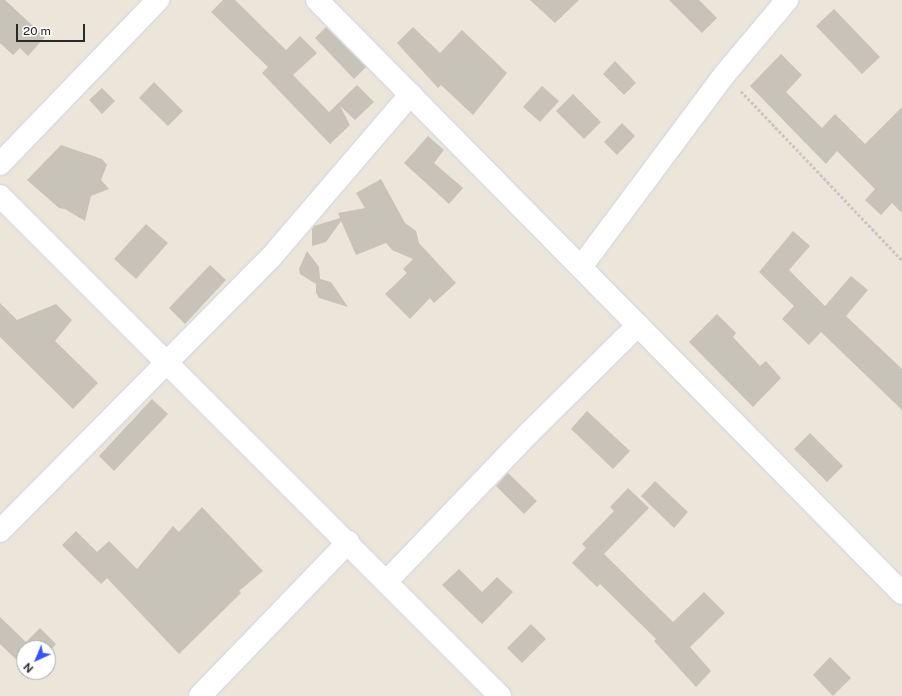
<!DOCTYPE html>
<style>
body{margin:0}
#map{position:relative;width:902px;height:696px;overflow:hidden;background:#ece5da;font-family:"Public Sans",sans-serif}
div>[style]{position:absolute}
.building>*{inset:0;background:#c7c3b9}
.path>*{height:2.5px;margin-top:-1.25px;transform-origin:0;background:repeating-linear-gradient(90deg,#c7c7c7 0 3px,transparent 0 5px)}
.roads{filter:drop-shadow(0 0 1px #cfd2e3) drop-shadow(0 0 1px #cfd2e3)}
.street>*{height:22px;margin:-11px;padding:0 11px;transform-origin:11px;border-radius:11px;background:#fff}
span{translate:-50% -50%;white-space:nowrap;text-align:center;line-height:1.15;-webkit-text-stroke:3px #fff;paint-order:stroke}
.north{position:absolute;left:16px;top:640px;width:40px;height:40px;box-sizing:border-box;background:#fff;border:1px solid #a9a9a9;border-radius:50%;rotate:224deg;font-size:11px;font-weight:700;line-height:16px;text-align:center;color:#292929}
.north::after{content:'';display:block;margin:auto;width:14px;height:18px;background:#3553ff;clip-path:polygon(50% 0,100% 100%,50% 72%,0 100%)}
.scale{position:absolute;left:16px;top:24px;width:69px;height:18px;box-sizing:border-box;border:2px solid #292929;border-top:0;padding-left:5px;font-size:12px;line-height:14px;white-space:nowrap;color:#292929;-webkit-text-stroke:3px #fff;paint-order:stroke}
</style>
<div id="map">
<div class="building">
<div style="clip-path:polygon(0 0,5px 0,45px 37px,28px 56px,20px 48px,13px 55px,0 43px)"></div>
<div style="clip-path:polygon(223px 0,235px 0,286px 50px,300px 36px,317px 53px,293px 75px,329px 112px,357px 85px,374px 102px,355px 120px,340px 106px,350px 125px,330px 144px,262px 73px,268px 67px,211px 12px)"></div>
<div style="clip-path:polygon(530px 0,579px 0,555px 23px)"></div>
<div style="clip-path:polygon(669px 0,699px 0,717px 18px,702px 33px)"></div>
<div style="clip-path:polygon(834px 9px,880px 57px,862px 74px,816px 26px)"></div>
<div style="clip-path:polygon(326px 27px,366px 67px,354px 79px,315px 38px)"></div>
<div style="clip-path:polygon(413px 27px,440px 53px,462px 30px,507px 73px,473px 115px,441px 85px,438px 88px,397px 43px)"></div>
<div style="clip-path:polygon(781px 54px,802px 75px,786px 92px,822px 128px,835px 114px,865px 144px,902px 107px,902px 213px,892px 203px,881px 215px,865px 200px,875px 189px,837px 151px,826px 164px,750px 86px)"></div>
<div style="clip-path:polygon(615px 61px,636px 83px,624px 95px,603px 74px)"></div>
<div style="clip-path:polygon(154px 82px,183px 111px,168px 126px,139px 98px)"></div>
<div style="clip-path:polygon(542px 86px,559px 101px,540px 122px,523px 107px)"></div>
<div style="clip-path:polygon(102px 88px,115px 101px,102px 114px,89px 100px)"></div>
<div style="clip-path:polygon(573px 94px,601px 122px,584px 139px,556px 111px)"></div>
<div style="clip-path:polygon(622px 123px,635px 136px,617px 155px,604px 142px)"></div>
<div style="clip-path:polygon(428px 136px,444px 150px,434px 163px,463px 188px,449px 204px,404px 163px)"></div>
<div style="clip-path:polygon(61px 145px,102px 159px,107px 165px,101px 180px,109px 189px,91px 196px,85px 221px,65px 209px,59px 208px,27px 180px)"></div>
<div style="clip-path:polygon(381px 179px,405px 223px,416px 231px,419px 243px,456px 283px,434px 303px,430px 298px,410px 319px,385px 294px,407px 273px,403px 269px,413px 259px,392px 250px,386px 243px,356px 255px,341px 221px,326px 242px,312px 246px,312px 229px,314px 226px,340px 218px,338px 213px,365px 208px,356px 193px)"></div>
<div style="clip-path:polygon(146px 224px,168px 243px,136px 279px,114px 259px)"></div>
<div style="clip-path:polygon(793px 231px,810px 246px,789px 270px,825px 306px,851px 276px,868px 290px,846px 316px,902px 369px,902px 410px,821px 332px,809px 345px,782px 319px,794px 306px,759px 272px)"></div>
<div style="clip-path:polygon(307px 251px,319px 267px,320px 279px,331px 282px,348px 307px,319px 298px,316px 293px,316px 284px,300px 274px,299px 269px)"></div>
<div style="clip-path:polygon(210px 265px,226px 280px,185px 324px,169px 308px)"></div>
<div style="clip-path:polygon(0 303px,17px 320px,56px 304px,72px 320px,55px 341px,98px 383px,73px 409px,0 337px)"></div>
<div style="clip-path:polygon(717px 314px,736px 333px,733px 337px,760px 366px,766px 361px,781px 378px,753px 407px,689px 342px)"></div>
<div style="clip-path:polygon(152px 399px,168px 414px,114px 471px,99px 456px)"></div>
<div style="clip-path:polygon(587px 411px,630px 451px,613px 469px,571px 429px)"></div>
<div style="clip-path:polygon(810px 433px,843px 466px,827px 482px,794px 449px)"></div>
<div style="clip-path:polygon(508px 473px,537px 501px,524px 514px,496px 486px)"></div>
<div style="clip-path:polygon(655px 481px,688px 512px,674px 528px,641px 496px)"></div>
<div style="clip-path:polygon(628px 488px,649px 508px,604px 554px,673px 622px,704px 592px,725px 613px,690px 647px,711px 671px,696px 687px,654px 641px,656px 639px,600px 584px,597px 587px,572px 563px,586px 548px,582px 544px,614px 511px,610px 507px)"></div>
<div style="clip-path:polygon(202px 507px,263px 571px,239px 591px,241px 593px,179px 654px,107px 578px,101px 584px,62px 545px,76px 531px,97px 552px,109px 541px,137px 569px,173px 526px,179px 532px)"></div>
<div style="clip-path:polygon(459px 569px,482px 592px,497px 577px,513px 592px,482px 624px,442px 585px)"></div>
<div style="clip-path:polygon(0 617px,26px 642px,40px 628px,56px 644px,48px 653px,48px 648px,24px 648px,24px 667px,0 644px)"></div>
<div style="clip-path:polygon(531px 624px,546px 639px,522px 663px,507px 648px)"></div>
<div style="clip-path:polygon(830px 657px,851px 678px,833px 696px,813px 675px)"></div>
</div>
<div class="path">
<div style="left:741px;top:91px;width:233px;rotate:46.4deg"></div>
</div>
<div class="roads">
<div class="street">
<div style="left:317px;top:0;width:833px;rotate:45.39deg"></div>
<div style="left:0;top:164px;width:228px;rotate:-46.1deg"></div>
<div style="left:0;top:196px;width:707px;rotate:45deg"></div>
<div style="left:581px;top:267px;width:241px;rotate:-53.3deg"></div>
<div style="left:725px;top:74px;width:97px;rotate:-50deg"></div>
<div style="left:0;top:531px;width:387px;rotate:-45.3deg"></div>
<div style="left:272px;top:256px;width:213px;rotate:-49.4deg"></div>
<div style="left:387px;top:581px;width:207px;rotate:-46.2deg"></div>
<div style="left:530px;top:432px;width:152px;rotate:-44.7deg"></div>
<div style="left:200px;top:696px;width:214px;rotate:-46.1deg"></div>
</div>
</div>
<div class="north">N</div>
<div class="scale">20 m</div>
</div>
